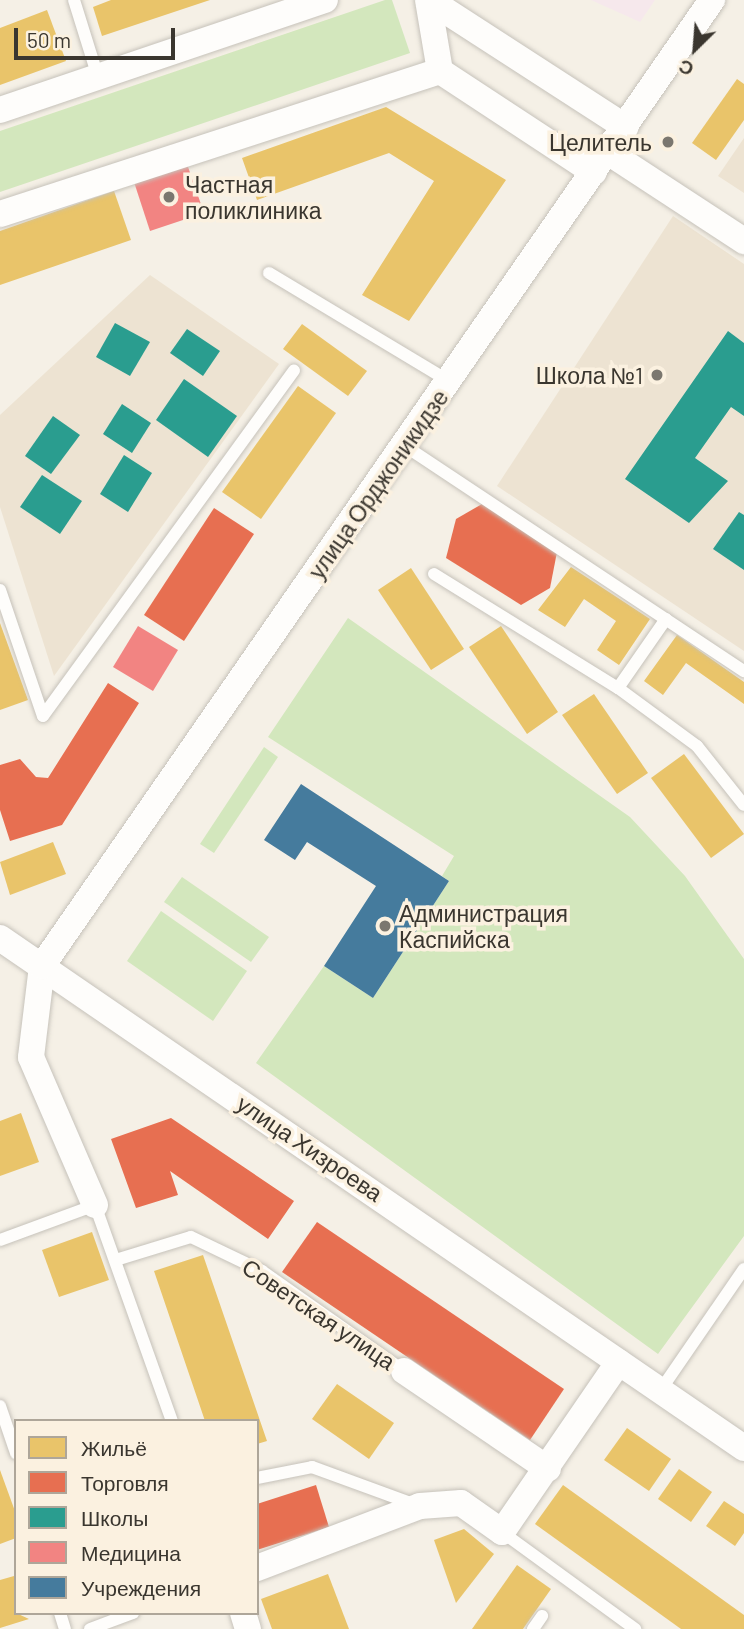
<!DOCTYPE html>
<meta charset="utf-8">
<style>
body{margin:0}
#map{position:relative;width:744px;height:1629px;overflow:hidden;background:#f5f0e6;font-family:Barlow,sans-serif}
div>[style]{position:absolute}
.commercial>*{inset:0;background:#f6e8ec}
.built>*{inset:0;background:#ede3d2}
.green>*{inset:0;background:#d3e7bd}
.homes>*{inset:0;background:#e9c46a}
.shops>*{inset:0;background:#e76f51}
.schools>*{inset:0;background:#2a9d8f}
.health>*{inset:0;background:#f28482}
.public>*{inset:0;background:#457b9d}
.roads{filter:drop-shadow(0 0 2px #c6c2ba) drop-shadow(0 0 2px #c6c2ba)}
.lane>*{height:12px;margin:-6px;padding:0 6px;transform-origin:6px;border-radius:6px;background:#fefdfb}
.street>*{height:26px;margin:-13px;padding:0 13px;transform-origin:13px;border-radius:13px;background:#fefdfb}
.dots>*{width:19px;height:19px;translate:-50% -50%;box-sizing:border-box;border:4px solid #fbf1e0;border-radius:50%}
span{translate:-50% -50%;white-space:nowrap;text-align:center;line-height:1.15;-webkit-text-stroke:7px #fbf1e0;paint-order:stroke}
.poi-label{font-size:23px;color:#3a362f}
.right{translate:-100% -50%;text-align:right}
.left{translate:0 -50%;text-align:left}
.street-label{font-size:23px;color:#3a362f}
.legend{position:absolute;left:14px;top:1419px;width:245px;height:196px;box-sizing:border-box;background:#fbf1e0;border:2px solid #aea699;margin:0;padding:9px 12px;list-style:none;font-size:21px;color:#3a362f}
.legend li{display:flex;align-items:center;gap:14px;height:35px}
.legend b{width:35px;border:2px solid #aea699}
.north{position:absolute;left:660px;top:14px;width:70px;height:70px;-webkit-text-stroke:5px #fbf1e0;paint-order:stroke;rotate:205deg;font-size:19px;font-weight:700;line-height:28px;text-align:center;color:#3a362f}
.north::after{content:'';display:block;margin:auto;width:24px;height:32px;background:#3a362f;clip-path:polygon(50% 0,100% 100%,50% 72%,0 100%)}
.scale{position:absolute;left:14px;top:28px;width:161px;height:32px;box-sizing:border-box;border:4px solid #3a362f;border-top:0;padding-left:9px;font-size:21px;line-height:24px;white-space:nowrap;color:#3a362f;-webkit-text-stroke:5px #fbf1e0;paint-order:stroke}
</style>
<div id="map">
<div class="commercial">
<div style="clip-path:polygon(591px 0,655px 0,640px 22px)"></div>
</div>
<div class="built">
<div style="clip-path:polygon(744px 138px,744px 193px,718px 176px)"></div>
<div style="clip-path:polygon(673px 216px,744px 264px,744px 651px,497px 486px)"></div>
<div style="clip-path:polygon(150px 275px,279px 364px,54px 676px,0 507px,0 415px)"></div>
</div>
<div class="green">
<div style="clip-path:polygon(385px 0,392px 0,410px 53px,0 192px,0 131px)"></div>
<div style="clip-path:polygon(348px 618px,630px 817px,685px 876px,744px 959px,744px 1236px,658px 1354px,256px 1063px,324px 966px,373px 998px,449px 881px,442px 876px,454px 856px,268px 737px)"></div>
<div style="clip-path:polygon(264px 747px,278px 757px,214px 853px,200px 844px)"></div>
<div style="clip-path:polygon(182px 877px,269px 937px,251px 962px,164px 902px)"></div>
<div style="clip-path:polygon(161px 911px,247px 971px,213px 1021px,127px 961px)"></div>
</div>
<div class="homes">
<div style="clip-path:polygon(111px 0,210px 0,102px 36px,93px 7px)"></div>
<div style="clip-path:polygon(47px 10px,66px 61px,0 85px,0 28px)"></div>
<div style="clip-path:polygon(737px 79px,744px 84px,744px 120px,716px 160px,692px 143px)"></div>
<div style="clip-path:polygon(386px 107px,506px 180px,409px 321px,362px 295px,434px 181px,389px 153px,257px 200px,242px 158px)"></div>
<div style="clip-path:polygon(114px 191px,131px 240px,0 285px,0 231px)"></div>
<div style="clip-path:polygon(302px 324px,367px 371px,348px 396px,283px 349px)"></div>
<div style="clip-path:polygon(298px 386px,336px 413px,261px 519px,222px 492px)"></div>
<div style="clip-path:polygon(571px 567px,650px 619px,619px 665px,597px 650px,616px 621px,584px 599px,565px 627px,538px 610px)"></div>
<div style="clip-path:polygon(411px 568px,464px 649px,431px 670px,378px 590px)"></div>
<div style="clip-path:polygon(0 623px,28px 700px,0 710px)"></div>
<div style="clip-path:polygon(501px 626px,558px 712px,527px 734px,469px 647px)"></div>
<div style="clip-path:polygon(677px 635px,744px 682px,744px 704px,686px 663px,663px 695px,644px 681px)"></div>
<div style="clip-path:polygon(594px 694px,648px 773px,617px 794px,562px 715px)"></div>
<div style="clip-path:polygon(684px 754px,744px 834px,711px 858px,651px 778px)"></div>
<div style="clip-path:polygon(53px 842px,66px 874px,10px 895px,0 862px)"></div>
<div style="clip-path:polygon(21px 1113px,39px 1162px,0 1176px,0 1121px)"></div>
<div style="clip-path:polygon(92px 1232px,109px 1280px,59px 1297px,42px 1250px)"></div>
<div style="clip-path:polygon(203px 1255px,267px 1441px,257px 1444px,257px 1421px,205px 1421px,154px 1271px)"></div>
<div style="clip-path:polygon(337px 1384px,394px 1423px,369px 1459px,312px 1419px)"></div>
<div style="clip-path:polygon(627px 1428px,671px 1459px,649px 1491px,604px 1460px)"></div>
<div style="clip-path:polygon(679px 1469px,712px 1492px,691px 1522px,658px 1499px)"></div>
<div style="clip-path:polygon(0 1470px,16px 1514px,16px 1538px,0 1544px)"></div>
<div style="clip-path:polygon(563px 1485px,744px 1615px,744px 1629px,681px 1629px,535px 1524px)"></div>
<div style="clip-path:polygon(724px 1501px,744px 1514px,744px 1533px,735px 1546px,706px 1526px)"></div>
<div style="clip-path:polygon(464px 1529px,494px 1554px,456px 1603px,434px 1540px)"></div>
<div style="clip-path:polygon(517px 1565px,551px 1589px,523px 1629px,472px 1629px)"></div>
<div style="clip-path:polygon(328px 1574px,349px 1629px,272px 1629px,261px 1599px)"></div>
<div style="clip-path:polygon(14px 1576px,16px 1613px,29px 1619px,0 1628px,0 1580px)"></div>
</div>
<div class="shops">
<div style="clip-path:polygon(482px 504px,557px 552px,550px 588px,521px 605px,446px 558px,456px 519px)"></div>
<div style="clip-path:polygon(214px 508px,254px 534px,184px 641px,144px 615px)"></div>
<div style="clip-path:polygon(108px 683px,139px 703px,62px 825px,10px 841px,0 810px,0 765px,20px 759px,36px 777px,48px 778px)"></div>
<div style="clip-path:polygon(171px 1118px,294px 1201px,268px 1239px,170px 1171px,178px 1195px,136px 1208px,111px 1139px)"></div>
<div style="clip-path:polygon(317px 1222px,564px 1389px,530px 1440px,282px 1272px)"></div>
<div style="clip-path:polygon(316px 1485px,329px 1527px,257px 1550px,257px 1504px)"></div>
</div>
<div class="schools">
<div style="clip-path:polygon(115px 323px,150px 342px,130px 376px,96px 357px)"></div>
<div style="clip-path:polygon(187px 329px,220px 351px,203px 376px,170px 353px)"></div>
<div style="clip-path:polygon(728px 331px,744px 343px,744px 416px,731px 407px,695px 458px,728px 481px,689px 523px,625px 479px)"></div>
<div style="clip-path:polygon(184px 379px,237px 416px,208px 457px,156px 420px)"></div>
<div style="clip-path:polygon(122px 404px,151px 423px,132px 453px,103px 434px)"></div>
<div style="clip-path:polygon(53px 416px,80px 435px,51px 474px,25px 456px)"></div>
<div style="clip-path:polygon(124px 455px,152px 473px,128px 512px,100px 494px)"></div>
<div style="clip-path:polygon(42px 475px,82px 501px,60px 534px,20px 507px)"></div>
<div style="clip-path:polygon(739px 512px,744px 515px,744px 570px,713px 549px)"></div>
</div>
<div class="health">
<div style="clip-path:polygon(187px 164px,204px 213px,150px 231px,134px 182px)"></div>
<div style="clip-path:polygon(138px 626px,178px 650px,153px 691px,113px 667px)"></div>
</div>
<div class="public">
<div style="clip-path:polygon(301px 784px,449px 881px,373px 998px,324px 966px,376px 886px,307px 842px,295px 860px,264px 840px)"></div>
</div>
<div class="roads">
<div class="lane">
<div style="left:74px;top:0;width:81px;rotate:72.7deg"></div>
<div style="left:269px;top:273px;width:210px;rotate:31deg"></div>
<div style="left:405px;top:446px;width:407px;rotate:33.6deg"></div>
<div style="left:434px;top:574px;width:216px;rotate:31.8deg"></div>
<div style="left:618px;top:688px;width:98px;rotate:36.3deg"></div>
<div style="left:697px;top:746px;width:75px;rotate:51.5deg"></div>
<div style="left:0;top:590px;width:133px;rotate:71.2deg"></div>
<div style="left:43px;top:716px;width:427px;rotate:-54deg"></div>
<div style="left:618px;top:688px;width:84px;rotate:-55.2deg"></div>
<div style="left:0;top:1240px;width:101px;rotate:-20.2deg"></div>
<div style="left:95px;top:1205px;width:229px;rotate:70.4deg"></div>
<div style="left:119px;top:1259px;width:75px;rotate:-17deg"></div>
<div style="left:191px;top:1237px;width:79px;rotate:25.6deg"></div>
<div style="left:262px;top:1271px;width:174px;rotate:35.2deg"></div>
<div style="left:660px;top:1391px;width:148px;rotate:-55.5deg"></div>
<div style="left:0;top:1406px;width:50px;rotate:71.2deg"></div>
<div style="left:257px;top:1478px;width:56px;rotate:-11.3deg"></div>
<div style="left:312px;top:1467px;width:111px;rotate:20.1deg"></div>
<div style="left:502px;top:1532px;width:165px;rotate:36.1deg"></div>
<div style="left:60px;top:1613px;width:17px;rotate:73deg"></div>
<div style="left:90px;top:1629px;width:46px;rotate:-20.4deg"></div>
<div style="left:533px;top:1629px;width:16px;rotate:-55deg"></div>
</div>
<div class="street">
<div style="left:428px;top:0;width:72px;rotate:80.4deg"></div>
<div style="left:440px;top:71px;width:184px;rotate:33.3deg"></div>
<div style="left:429px;top:0;width:234px;rotate:32.9deg"></div>
<div style="left:0;top:110px;width:343px;rotate:-18.7deg"></div>
<div style="left:608px;top:152px;width:163px;rotate:33.2deg"></div>
<div style="left:0;top:214px;width:463px;rotate:-18deg"></div>
<div style="left:0;top:938px;width:902px;rotate:34.43deg"></div>
<div style="left:95px;top:1205px;width:161px;rotate:-113.4deg"></div>
<div style="left:31px;top:1057px;width:92px;rotate:-83.1deg"></div>
<div style="left:42px;top:966px;width:1176px;rotate:-55.26deg"></div>
<div style="left:404px;top:1371px;width:174px;rotate:34.2deg"></div>
<div style="left:257px;top:1568px;width:174px;rotate:-20.8deg"></div>
<div style="left:420px;top:1506px;width:41px;rotate:-4.2deg"></div>
<div style="left:461px;top:1503px;width:50px;rotate:35.3deg"></div>
<div style="left:502px;top:1532px;width:206px;rotate:-55.5deg"></div>
<div style="left:243px;top:1613px;width:17px;rotate:73deg"></div>
</div>
</div>
<div class="dots">
<div style="left:668px;top:142px;background:#7b776f"></div>
<div style="left:169px;top:197px;background:#7b776f"></div>
<div style="left:657px;top:375px;background:#7b776f"></div>
<div style="left:385px;top:926px;background:#7b776f"></div>
</div>
<div class="poi-label">
<span class="right" style="left:652px;top:142px">Целитель</span>
<span class="left" style="left:185px;top:197px">Частная<br>поликлиника</span>
<span class="right" style="left:643px;top:375px">Школа №1</span>
<span class="left" style="left:399px;top:926px">Администрация<br>Каспийска</span>
</div>
<div class="street-label">
<span style="left:378px;top:484px;rotate:-55deg">улица Орджоникидзе</span>
<span style="left:310px;top:1148px;rotate:34deg">улица Хизроева</span>
<span style="left:319px;top:1314px;rotate:34deg">Советская улица</span>
</div>
<ul class="legend">
<li><b style="height:19px;background:#e9c46a"></b>Жильё</li>
<li><b style="height:19px;background:#e76f51"></b>Торговля</li>
<li><b style="height:19px;background:#2a9d8f"></b>Школы</li>
<li><b style="height:19px;background:#f28482"></b>Медицина</li>
<li><b style="height:19px;background:#457b9d"></b>Учреждения</li>
</ul>
<div class="north">С</div>
<div class="scale">50 m</div>
</div>
